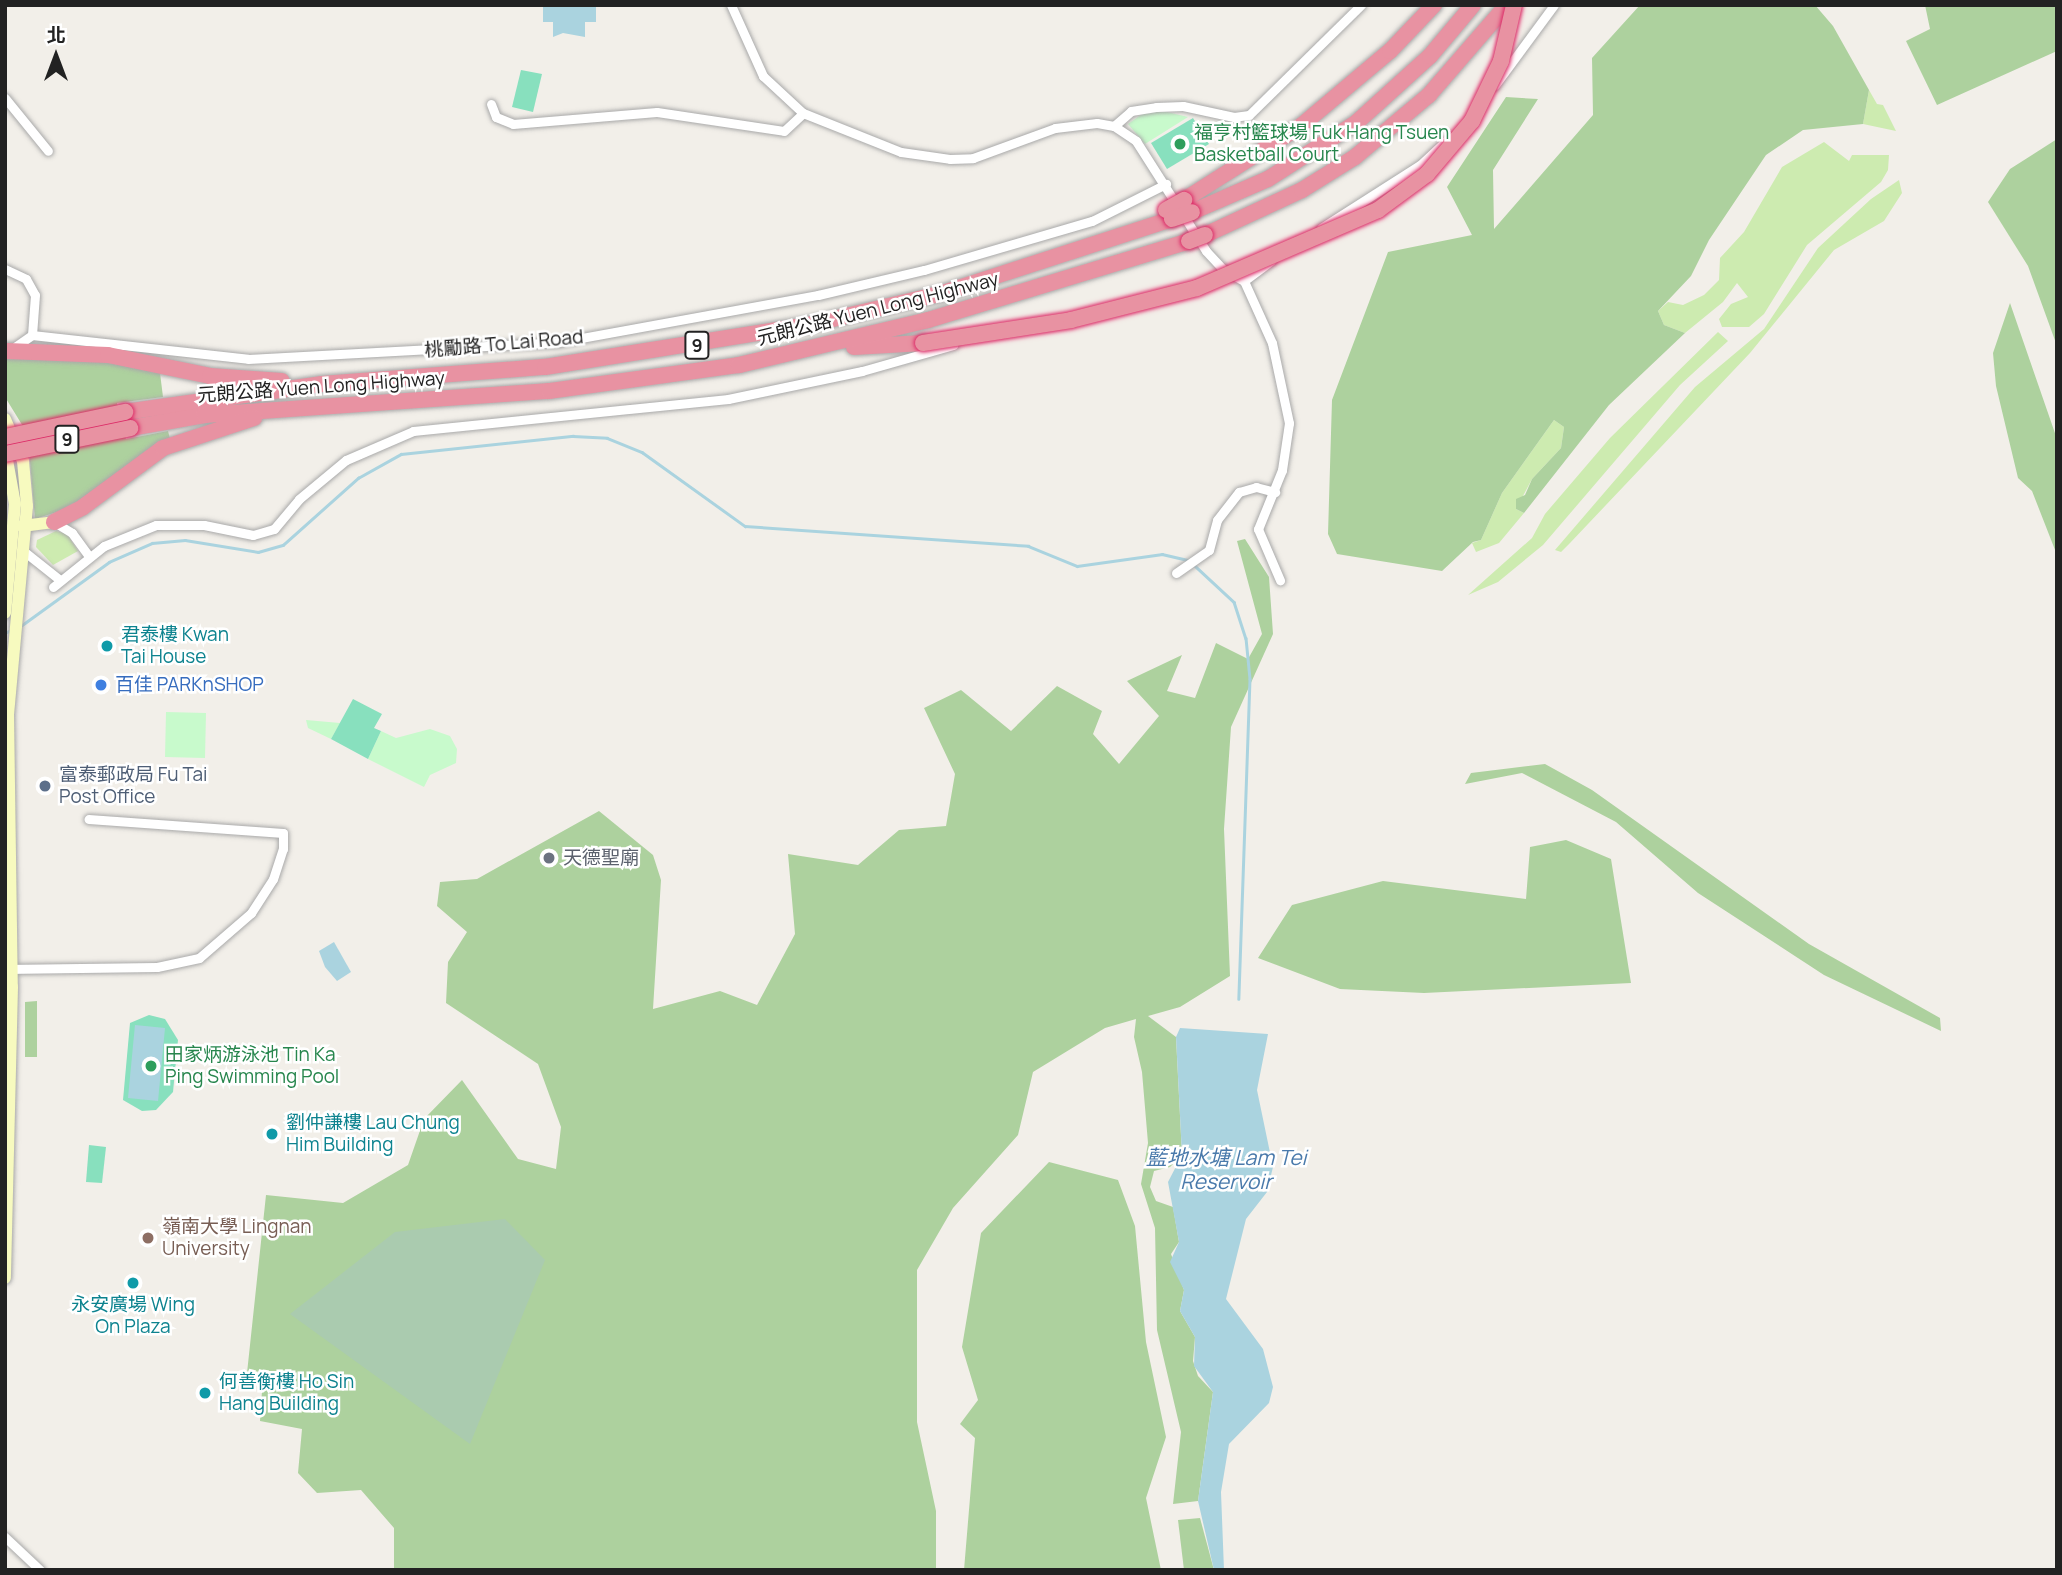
<!DOCTYPE html>
<meta charset="utf-8">
<style>
body{margin:0}
#map{position:relative;width:2062px;height:1575px;overflow:hidden;background:#f2efe9;font-family:Manrope,"Noto Sans TC",sans-serif}
div>[style]{position:absolute}
.grass>*{inset:0;background:#cdebb0}
.forest>*{inset:0;background:#add19e}
.cemetery>*{inset:0;background:#aacbaf}
.park>*{inset:0;background:#c8facc}
.pitch>*{inset:0;background:#88e0be}
.water>*{inset:0;background:#aad3df}
.stream>*{height:2.5px;margin:-1.25px;padding:0 1.25px;transform-origin:1.25px;border-radius:1.25px;background:#aad3df}
.roads{filter:drop-shadow(0 0 2px #a9a9a9) drop-shadow(0 0 2px #a9a9a9)}
.minor>*{height:9px;margin:-4.5px;padding:0 4.5px;transform-origin:4.5px;border-radius:4.5px;background:#fff}
.secondary>*{height:12px;margin:-6px;padding:0 6px;transform-origin:6px;border-radius:6px;background:#f7fabf}
.motorway>*{height:16px;margin:-8px;padding:0 8px;transform-origin:8px;border-radius:8px;background:#e892a2}
.bridges{filter:drop-shadow(0 0 2px #dc2a67) drop-shadow(0 0 2px #dc2a67)}
.motorway-bridge>*{height:16px;margin:-8px;padding:0 8px;transform-origin:8px;border-radius:8px;background:#e892a2}
.dots>*{width:19px;height:19px;translate:-50% -50%;box-sizing:border-box;border:4px solid #fff;border-radius:50%}
span{translate:-50% -50%;white-space:nowrap;text-align:center;line-height:1.15;-webkit-text-stroke:5px #fff;paint-order:stroke}
.shield-label span{padding:2px 5px;background:#fff;border:2px solid;border-radius:5px;-webkit-text-stroke-width:0}
.shield-label{font-size:18px;color:#222;font-weight:700}
.leisure-label{font-size:19px;color:#27864d}
.left{translate:0 -50%;text-align:left}
.street-label{font-size:19px;color:#222}
.culture-label{font-size:19px;color:#0d838f}
.shop-label{font-size:19px;color:#366cbe}
.service-label{font-size:19px;color:#4e5e75}
.worship-label{font-size:19px;color:#5b616d}
.education-label{font-size:19px;color:#785e54}
.water-label{font-size:21px;color:#4a7aab;font-style:italic}
.frame{position:absolute;inset:0;border:7px solid #222;pointer-events:none}
.north{position:absolute;left:21px;top:21px;width:70px;height:70px;-webkit-text-stroke:5px #fff;paint-order:stroke;rotate:0deg;font-size:19px;font-weight:700;line-height:28px;text-align:center;color:#222}
.north::after{content:'';display:block;margin:auto;width:24px;height:32px;background:#222;clip-path:polygon(50% 0,100% 100%,50% 72%,0 100%)}
</style>
<div id="map">
<div class="grass">
<div style="clip-path:polygon(1869px 90px,1877px 104px,1883px 105px,1896px 131px,1863px 124px)"></div>
<div style="clip-path:polygon(1824px 142px,1849px 161px,1852px 155px,1889px 155px,1888px 170px,1881px 182px,1807px 245px,1764px 314px,1749px 327px,1722px 327px,1719px 319px,1731px 304px,1748px 297px,1737px 283px,1723px 302px,1685px 333px,1664px 325px,1658px 311px,1668px 302px,1683px 305px,1704px 295px,1719px 280px,1720px 258px,1744px 232px,1782px 167px)"></div>
<div style="clip-path:polygon(1899px 180px,1902px 193px,1884px 221px,1834px 250px,1750px 353px,1570px 543px,1561px 552px,1555px 550px,1695px 387px,1764px 329px,1818px 248px,1871px 199px)"></div>
<div style="clip-path:polygon(1718px 332px,1728px 341px,1680px 385px,1543px 545px,1498px 582px,1468px 595px,1532px 538px,1545px 514px,1610px 438px)"></div>
<div style="clip-path:polygon(1554px 420px,1564px 427px,1561px 448px,1532px 479px,1516px 509px,1524px 513px,1499px 543px,1476px 552px,1472px 543px,1481px 540px,1502px 493px)"></div>
<div style="clip-path:polygon(56px 531px,67px 534px,78px 551px,53px 565px,36px 547px,37px 540px)"></div>
</div>
<div class="forest">
<div style="clip-path:polygon(1640px 5px,1815px 5px,1833px 26px,1869px 90px,1863px 124px,1803px 130px,1766px 155px,1709px 240px,1691px 276px,1658px 311px,1664px 325px,1685px 333px,1609px 405px,1524px 513px,1516px 509px,1516px 499px,1525px 495px,1532px 479px,1561px 448px,1564px 427px,1554px 420px,1502px 493px,1481px 540px,1473px 542px,1442px 571px,1337px 554px,1328px 534px,1332px 400px,1388px 252px,1472px 235px,1447px 187px,1506px 97px,1538px 99px,1493px 170px,1494px 229px,1593px 115px,1592px 58px)"></div>
<div style="clip-path:polygon(1925px 5px,2057px 5px,2057px 51px,1937px 105px,1906px 41px,1930px 29px)"></div>
<div style="clip-path:polygon(2057px 139px,2057px 346px,2028px 266px,1988px 202px,2010px 169px)"></div>
<div style="clip-path:polygon(2010px 303px,2057px 439px,2057px 555px,2032px 491px,2018px 478px,1996px 386px,1993px 353px)"></div>
<div style="clip-path:polygon(5px 357px,89px 359px,160px 373px,163px 397px,117px 403px,126px 439px,168px 431px,170px 439px,66px 509px,35px 519px,29px 450px,24px 428px,5px 397px)"></div>
<div style="clip-path:polygon(1245px 539px,1269px 577px,1273px 634px,1231px 727px,1224px 829px,1230px 976px,1180px 1007px,1148px 1016px,1176px 1037px,1182px 1155px,1170px 1167px,1154px 1171px,1150px 1187px,1156px 1201px,1173px 1207px,1179px 1242px,1171px 1254px,1184px 1290px,1180px 1311px,1195px 1337px,1193px 1361px,1198px 1376px,1213px 1392px,1198px 1501px,1173px 1504px,1181px 1432px,1157px 1330px,1155px 1228px,1141px 1184px,1148px 1143px,1142px 1072px,1134px 1037px,1136px 1019px,1105px 1028px,1033px 1072px,1018px 1135px,953px 1208px,917px 1270px,917px 1422px,936px 1511px,936px 1570px,394px 1570px,394px 1528px,361px 1490px,317px 1493px,298px 1473px,302px 1429px,260px 1421px,263px 1376px,247px 1373px,266px 1195px,343px 1203px,408px 1165px,424px 1119px,462px 1080px,518px 1159px,556px 1169px,561px 1127px,538px 1064px,446px 1003px,448px 962px,467px 932px,437px 906px,440px 882px,477px 879px,599px 811px,653px 855px,661px 880px,653px 1009px,720px 991px,757px 1005px,795px 934px,788px 854px,858px 865px,899px 830px,946px 826px,955px 774px,924px 708px,961px 690px,1011px 731px,1057px 686px,1102px 711px,1093px 734px,1119px 764px,1159px 716px,1127px 681px,1182px 655px,1167px 691px,1195px 698px,1216px 643px,1248px 659px,1262px 634px,1237px 541px)"></div>
<div style="clip-path:polygon(1545px 764px,1592px 790px,1809px 944px,1940px 1018px,1941px 1031px,1824px 975px,1698px 893px,1616px 822px,1522px 773px,1465px 784px,1471px 773px)"></div>
<div style="clip-path:polygon(1566px 840px,1611px 859px,1631px 983px,1424px 993px,1340px 989px,1258px 958px,1292px 905px,1383px 881px,1526px 899px,1530px 847px)"></div>
<div style="clip-path:polygon(37px 1001px,37px 1057px,25px 1057px,25px 1002px)"></div>
<div style="clip-path:polygon(1049px 1162px,1118px 1180px,1135px 1226px,1146px 1342px,1166px 1437px,1146px 1498px,1161px 1570px,964px 1570px,975px 1438px,960px 1424px,978px 1400px,962px 1347px,981px 1233px)"></div>
<div style="clip-path:polygon(1200px 1518px,1214px 1570px,1184px 1570px,1178px 1520px)"></div>
</div>
<div class="cemetery">
<div style="clip-path:polygon(505px 1219px,545px 1260px,470px 1444px,290px 1314px,395px 1232px)"></div>
</div>
<div class="park">
<div style="clip-path:polygon(1145px 112px,1167px 112px,1188px 117px,1145px 144px,1128px 124px)"></div>
<div style="clip-path:polygon(166px 712px,206px 713px,205px 758px,165px 757px)"></div>
<div style="clip-path:polygon(306px 720px,340px 723px,331px 739px,308px 728px)"></div>
<div style="clip-path:polygon(430px 729px,450px 736px,457px 749px,456px 763px,430px 775px,424px 787px,368px 759px,381px 731px,396px 738px)"></div>
</div>
<div class="pitch">
<div style="clip-path:polygon(521px 70px,542px 74px,533px 112px,512px 107px)"></div>
<div style="clip-path:polygon(1193px 118px,1209px 144px,1167px 169px,1151px 143px)"></div>
<div style="clip-path:polygon(353px 699px,382px 714px,374px 728px,381px 731px,368px 759px,331px 739px)"></div>
<div style="clip-path:polygon(149px 1015px,165px 1019px,178px 1040px,173px 1092px,156px 1110px,142px 1111px,123px 1100px,130px 1023px)"></div>
<div style="clip-path:polygon(89px 1145px,106px 1147px,102px 1183px,86px 1182px)"></div>
</div>
<div class="water">
<div style="clip-path:polygon(543px 5px,596px 5px,596px 22px,585px 22px,585px 37px,563px 33px,553px 37px,553px 22px,543px 22px)"></div>
<div style="clip-path:polygon(334px 942px,351px 972px,337px 981px,325px 967px,319px 951px)"></div>
<div style="clip-path:polygon(135px 1025px,165px 1028px,158px 1101px,128px 1098px)"></div>
<div style="clip-path:polygon(1180px 1028px,1268px 1034px,1257px 1090px,1273px 1167px,1267px 1192px,1246px 1219px,1226px 1299px,1263px 1349px,1273px 1387px,1269px 1403px,1229px 1444px,1221px 1492px,1224px 1570px,1214px 1570px,1198px 1501px,1213px 1392px,1194px 1366px,1195px 1337px,1180px 1311px,1184px 1290px,1170px 1262px,1179px 1242px,1168px 1182px,1182px 1155px,1176px 1037px)"></div>
</div>
<div class="stream">
<div style="left:1193px;top:564px;width:56px;rotate:42.8deg"></div>
<div style="left:1234px;top:602px;width:38px;rotate:72deg"></div>
<div style="left:1246px;top:638px;width:41px;rotate:84.4deg"></div>
<div style="left:1250px;top:679px;width:320px;rotate:92deg"></div>
<div style="left:22px;top:625px;width:107px;rotate:-35.9deg"></div>
<div style="left:109px;top:562px;width:47px;rotate:-23.8deg"></div>
<div style="left:152px;top:543px;width:33px;rotate:-5deg"></div>
<div style="left:185px;top:540px;width:74px;rotate:9.3deg"></div>
<div style="left:258px;top:552px;width:26px;rotate:-16deg"></div>
<div style="left:283px;top:545px;width:101px;rotate:-41.8deg"></div>
<div style="left:358px;top:478px;width:49px;rotate:-29.2deg"></div>
<div style="left:401px;top:454px;width:173px;rotate:-6deg"></div>
<div style="left:573px;top:436px;width:34px;rotate:3deg"></div>
<div style="left:607px;top:438px;width:38px;rotate:22deg"></div>
<div style="left:642px;top:452px;width:127px;rotate:35.7deg"></div>
<div style="left:745px;top:526px;width:284px;rotate:4deg"></div>
<div style="left:1028px;top:546px;width:53px;rotate:22.2deg"></div>
<div style="left:1077px;top:566px;width:86px;rotate:-8deg"></div>
<div style="left:1162px;top:554px;width:26px;rotate:13deg"></div>
<div style="left:5px;top:633px;width:9px;rotate:-27deg"></div>
</div>
<div class="roads">
<div class="minor">
<div style="left:731px;top:5px;width:78px;rotate:65.7deg"></div>
<div style="left:763px;top:76px;width:54px;rotate:42.8deg"></div>
<div style="left:803px;top:113px;width:105px;rotate:21.7deg"></div>
<div style="left:901px;top:152px;width:49px;rotate:8.1deg"></div>
<div style="left:950px;top:159px;width:23px;rotate:-2deg"></div>
<div style="left:973px;top:158px;width:87px;rotate:-20.1deg"></div>
<div style="left:1055px;top:128px;width:42px;rotate:-6.8deg"></div>
<div style="left:1097px;top:123px;width:17px;rotate:10deg"></div>
<div style="left:1114px;top:126px;width:27px;rotate:34deg"></div>
<div style="left:1136px;top:141px;width:130px;rotate:57.5deg"></div>
<div style="left:1206px;top:251px;width:26px;rotate:47deg"></div>
<div style="left:1224px;top:270px;width:23px;rotate:29deg"></div>
<div style="left:1244px;top:281px;width:34px;rotate:-37deg"></div>
<div style="left:1495px;top:85px;width:99px;rotate:-53.6deg"></div>
<div style="left:5px;top:98px;width:68px;rotate:50.9deg"></div>
<div style="left:491px;top:104px;width:14px;rotate:69deg"></div>
<div style="left:496px;top:117px;width:18px;rotate:22deg"></div>
<div style="left:513px;top:124px;width:144px;rotate:-4.8deg"></div>
<div style="left:657px;top:112px;width:128px;rotate:8.5deg"></div>
<div style="left:784px;top:131px;width:26px;rotate:-43deg"></div>
<div style="left:1114px;top:126px;width:23px;rotate:-41deg"></div>
<div style="left:1131px;top:111px;width:25px;rotate:-9deg"></div>
<div style="left:1156px;top:107px;width:27px;rotate:-2deg"></div>
<div style="left:1183px;top:106px;width:52px;rotate:12.2deg"></div>
<div style="left:1234px;top:117px;width:15px;rotate:-8deg"></div>
<div style="left:1249px;top:115px;width:157px;rotate:-44.5deg"></div>
<div style="left:1321px;top:228px;width:117px;rotate:-32.5deg"></div>
<div style="left:1420px;top:165px;width:40px;rotate:-43deg"></div>
<div style="left:5px;top:269px;width:23px;rotate:25deg"></div>
<div style="left:26px;top:279px;width:18px;rotate:61deg"></div>
<div style="left:35px;top:295px;width:40px;rotate:94.3deg"></div>
<div style="left:32px;top:335px;width:21px;rotate:145deg"></div>
<div style="left:1244px;top:281px;width:68px;rotate:65.7deg"></div>
<div style="left:1272px;top:343px;width:82px;rotate:78deg"></div>
<div style="left:1289px;top:423px;width:48px;rotate:98.5deg"></div>
<div style="left:1282px;top:470px;width:64px;rotate:112.1deg"></div>
<div style="left:1258px;top:529px;width:56px;rotate:66.7deg"></div>
<div style="left:32px;top:335px;width:217px;rotate:6.3deg"></div>
<div style="left:248px;top:359px;width:311px;rotate:-3.1deg"></div>
<div style="left:559px;top:342px;width:263px;rotate:-10.3deg"></div>
<div style="left:818px;top:295px;width:109px;rotate:-13.3deg"></div>
<div style="left:924px;top:270px;width:175px;rotate:-16.3deg"></div>
<div style="left:1092px;top:221px;width:83px;rotate:-26.6deg"></div>
<div style="left:54px;top:522px;width:21px;rotate:31deg"></div>
<div style="left:72px;top:533px;width:29px;rotate:54deg"></div>
<div style="left:26px;top:553px;width:43px;rotate:38.5deg"></div>
<div style="left:1176px;top:573px;width:40px;rotate:-34.9deg"></div>
<div style="left:1209px;top:550px;width:31px;rotate:-75deg"></div>
<div style="left:1217px;top:520px;width:36px;rotate:-52deg"></div>
<div style="left:1239px;top:492px;width:18px;rotate:-16deg"></div>
<div style="left:1256px;top:487px;width:20px;rotate:15deg"></div>
<div style="left:53px;top:587px;width:65px;rotate:-38.8deg"></div>
<div style="left:104px;top:546px;width:56px;rotate:-22deg"></div>
<div style="left:156px;top:525px;width:48px"></div>
<div style="left:204px;top:525px;width:50px;rotate:11.5deg"></div>
<div style="left:253px;top:535px;width:22px;rotate:-16deg"></div>
<div style="left:274px;top:529px;width:39px;rotate:-50deg"></div>
<div style="left:299px;top:499px;width:61px;rotate:-39.7deg"></div>
<div style="left:346px;top:460px;width:73px;rotate:-23.4deg"></div>
<div style="left:413px;top:431px;width:317px;rotate:-5.8deg"></div>
<div style="left:728px;top:399px;width:137px;rotate:-11.8deg"></div>
<div style="left:862px;top:371px;width:95px;rotate:-15.9deg"></div>
<div style="left:5px;top:969px;width:152px;rotate:-0.8deg"></div>
<div style="left:157px;top:967px;width:43px;rotate:-12.1deg"></div>
<div style="left:199px;top:958px;width:69px;rotate:-40.9deg"></div>
<div style="left:251px;top:913px;width:40px;rotate:-57.1deg"></div>
<div style="left:273px;top:879px;width:32px;rotate:-72deg"></div>
<div style="left:283px;top:849px;width:16px;rotate:-90deg"></div>
<div style="left:283px;top:833px;width:195px;rotate:-175.9deg"></div>
<div style="left:5px;top:1537px;width:48px;rotate:43.3deg"></div>
</div>
<div class="secondary">
<div style="left:5px;top:419px;width:46px;rotate:66.8deg"></div>
<div style="left:23px;top:461px;width:45px;rotate:84.9deg"></div>
<div style="left:27px;top:506px;width:208px;rotate:95.2deg"></div>
<div style="left:8px;top:713px;width:274px;rotate:89.2deg"></div>
<div style="left:12px;top:987px;width:291px;rotate:91.4deg"></div>
<div style="left:5px;top:449px;width:56px;rotate:79.7deg"></div>
<div style="left:15px;top:504px;width:109px;rotate:95.2deg"></div>
<div style="left:22px;top:526px;width:32px;rotate:-7deg"></div>
</div>
<div class="motorway">
<div style="left:1184px;top:200px;width:140px;rotate:-32.4deg"></div>
<div style="left:1302px;top:125px;width:115px;rotate:-40.1deg"></div>
<div style="left:1390px;top:51px;width:64px;rotate:-46.3deg"></div>
<div style="left:1192px;top:212px;width:83px;rotate:-23.5deg"></div>
<div style="left:1268px;top:179px;width:106px;rotate:-32.6deg"></div>
<div style="left:1357px;top:122px;width:98px;rotate:-42.1deg"></div>
<div style="left:1430px;top:56px;width:67px;rotate:-49.9deg"></div>
<div style="left:1205px;top:235px;width:107px;rotate:-24.9deg"></div>
<div style="left:1302px;top:190px;width:62px;rotate:-31.9deg"></div>
<div style="left:1355px;top:157px;width:97px;rotate:-40deg"></div>
<div style="left:1429px;top:95px;width:119px;rotate:-49.1deg"></div>
<div style="left:854px;top:347px;width:69px;rotate:-3.3deg"></div>
<div style="left:7px;top:351px;width:101px;rotate:2.3deg"></div>
<div style="left:108px;top:355px;width:104px;rotate:11.6deg"></div>
<div style="left:210px;top:376px;width:72px;rotate:4deg"></div>
<div style="left:125px;top:412px;width:199px;rotate:-8.1deg"></div>
<div style="left:322px;top:384px;width:224px;rotate:-4.4deg"></div>
<div style="left:545px;top:367px;width:270px;rotate:-9.1deg"></div>
<div style="left:812px;top:324px;width:135px;rotate:-13.3deg"></div>
<div style="left:943px;top:293px;width:241px;rotate:-17.9deg"></div>
<div style="left:130px;top:428px;width:76px;rotate:-9.8deg"></div>
<div style="left:205px;top:415px;width:345px;rotate:-4deg"></div>
<div style="left:549px;top:391px;width:192px;rotate:-7.8deg"></div>
<div style="left:739px;top:365px;width:194px;rotate:-13.4deg"></div>
<div style="left:928px;top:320px;width:273px;rotate:-16.8deg"></div>
<div style="left:54px;top:522px;width:33px;rotate:-27deg"></div>
<div style="left:83px;top:507px;width:99px;rotate:-36.4deg"></div>
<div style="left:163px;top:448px;width:96px;rotate:-18.2deg"></div>
</div>
</div>
<div class="bridges">
<div class="motorway-bridge">
<div style="left:1166px;top:210px;width:21px;rotate:-29deg"></div>
<div style="left:1172px;top:219px;width:21px;rotate:-19deg"></div>
<div style="left:1189px;top:241px;width:17px;rotate:-21deg"></div>
<div style="left:923px;top:343px;width:150px;rotate:-8.8deg"></div>
<div style="left:1071px;top:320px;width:130px;rotate:-14.3deg"></div>
<div style="left:1197px;top:288px;width:197px;rotate:-23.3deg"></div>
<div style="left:1378px;top:210px;width:61px;rotate:-36.3deg"></div>
<div style="left:1427px;top:174px;width:70px;rotate:-49.7deg"></div>
<div style="left:1472px;top:121px;width:67px;rotate:-64.2deg"></div>
<div style="left:1501px;top:61px;width:57px;rotate:-76.9deg"></div>
<div style="left:5px;top:437px;width:123px;rotate:-11.8deg"></div>
<div style="left:5px;top:454px;width:128px;rotate:-11.7deg"></div>
</div>
</div>
<div class="dots">
<div style="left:1180px;top:144px;background:#2e9e5b"></div>
<div style="left:107px;top:646px;background:#0f9aa8"></div>
<div style="left:101px;top:685px;background:#3f7fe0"></div>
<div style="left:45px;top:786px;background:#5c6f8a"></div>
<div style="left:549px;top:858px;background:#6b7280"></div>
<div style="left:151px;top:1066px;background:#2e9e5b"></div>
<div style="left:272px;top:1134px;background:#0f9aa8"></div>
<div style="left:148px;top:1238px;background:#8d6e63"></div>
<div style="left:133px;top:1283px;background:#0f9aa8"></div>
<div style="left:205px;top:1393px;background:#0f9aa8"></div>
</div>
<div class="shield-label">
<span style="left:697px;top:345px">9</span>
<span style="left:67px;top:439px">9</span>
</div>
<div class="leisure-label">
<span class="left" style="left:1194px;top:144px">福亨村籃球場 Fuk Hang Tsuen<br>Basketball Court</span>
<span class="left" style="left:165px;top:1066px">田家炳游泳池 Tin Ka<br>Ping Swimming Pool</span>
</div>
<div class="street-label">
<span style="left:878px;top:309px;rotate:-14deg">元朗公路 Yuen Long Highway</span>
<span style="left:504px;top:344px;rotate:-5deg">桃勵路 To Lai Road</span>
<span style="left:321px;top:387px;rotate:-4deg">元朗公路 Yuen Long Highway</span>
</div>
<div class="culture-label">
<span class="left" style="left:121px;top:646px">君泰樓 Kwan<br>Tai House</span>
<span class="left" style="left:286px;top:1134px">劉仲謙樓 Lau Chung<br>Him Building</span>
<span style="left:133px;top:1316px">永安廣場 Wing<br>On Plaza</span>
<span class="left" style="left:219px;top:1393px">何善衡樓 Ho Sin<br>Hang Building</span>
</div>
<div class="shop-label">
<span class="left" style="left:115px;top:685px">百佳 PARKnSHOP</span>
</div>
<div class="service-label">
<span class="left" style="left:59px;top:786px">富泰郵政局 Fu Tai<br>Post Office</span>
</div>
<div class="worship-label">
<span class="left" style="left:563px;top:858px">天德聖廟</span>
</div>
<div class="education-label">
<span class="left" style="left:162px;top:1238px">嶺南大學 Lingnan<br>University</span>
</div>
<div class="water-label">
<span style="left:1226px;top:1169px">藍地水塘 Lam Tei<br>Reservoir</span>
</div>
<div class="frame"></div>
<div class="north">北</div>
</div>
